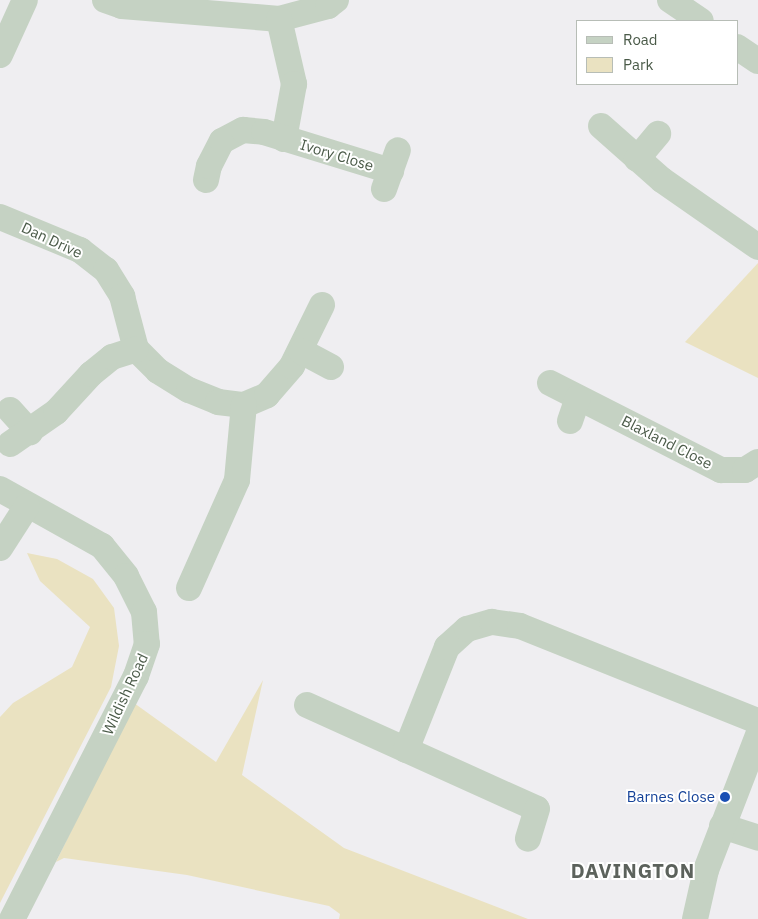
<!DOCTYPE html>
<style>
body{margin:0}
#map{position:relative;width:758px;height:919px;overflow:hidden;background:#efeef1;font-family:"IBM Plex Sans",sans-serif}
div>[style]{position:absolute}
.green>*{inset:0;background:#eae2c1}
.minor>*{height:26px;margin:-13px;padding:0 13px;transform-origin:13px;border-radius:13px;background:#c5d2c3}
.dots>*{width:14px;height:14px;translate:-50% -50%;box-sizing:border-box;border:2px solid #fff;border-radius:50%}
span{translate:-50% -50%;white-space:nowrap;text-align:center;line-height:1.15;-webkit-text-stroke:4px #fff;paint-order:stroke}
.street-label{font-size:15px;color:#4a5a48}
.transit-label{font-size:15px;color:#164399}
.right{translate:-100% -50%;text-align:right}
.district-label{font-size:20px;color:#5c625c;font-weight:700;letter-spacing:1px}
.legend{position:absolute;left:576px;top:20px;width:162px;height:65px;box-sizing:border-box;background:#fff;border:1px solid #b7bdb6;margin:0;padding:6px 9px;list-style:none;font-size:15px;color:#4a5a48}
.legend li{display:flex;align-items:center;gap:10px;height:25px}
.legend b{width:25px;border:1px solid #b7bdb6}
</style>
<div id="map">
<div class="green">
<div style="clip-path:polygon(758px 263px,758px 378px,685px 342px)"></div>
<div style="clip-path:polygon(27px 553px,57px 559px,93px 579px,114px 608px,119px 646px,111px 687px,0 903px,0 717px,13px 703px,72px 667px,90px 627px,40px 581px)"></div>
<div style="clip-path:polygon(263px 680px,242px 775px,344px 848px,528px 919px,339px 919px,340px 914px,329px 906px,187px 875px,64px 858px,56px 862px,134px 703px,216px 762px)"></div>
</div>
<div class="minor">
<div style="left:105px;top:0;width:18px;rotate:19deg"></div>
<div style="left:122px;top:6px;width:158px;rotate:4.7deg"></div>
<div style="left:279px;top:19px;width:51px;rotate:-14.9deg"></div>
<div style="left:328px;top:6px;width:10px;rotate:-37deg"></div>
<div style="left:670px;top:0;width:37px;rotate:34deg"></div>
<div style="left:279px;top:19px;width:67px;rotate:77deg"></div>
<div style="left:294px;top:84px;width:56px;rotate:100.3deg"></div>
<div style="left:737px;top:47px;width:25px;rotate:34deg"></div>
<div style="left:0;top:55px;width:60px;rotate:-65.6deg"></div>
<div style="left:601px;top:126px;width:81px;rotate:41.5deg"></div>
<div style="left:662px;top:180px;width:117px;rotate:34.9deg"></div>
<div style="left:637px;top:159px;width:33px;rotate:-50deg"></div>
<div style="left:206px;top:180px;width:14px;rotate:-78deg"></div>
<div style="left:209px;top:166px;width:28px;rotate:-63deg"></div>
<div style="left:222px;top:141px;width:24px;rotate:-28deg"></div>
<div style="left:243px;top:130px;width:21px;rotate:5deg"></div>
<div style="left:264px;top:132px;width:133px;rotate:17.1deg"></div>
<div style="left:384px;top:189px;width:41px;rotate:-70.3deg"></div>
<div style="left:0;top:217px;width:87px;rotate:22.4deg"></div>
<div style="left:80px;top:250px;width:33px;rotate:38deg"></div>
<div style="left:106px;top:270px;width:31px;rotate:58deg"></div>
<div style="left:122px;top:296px;width:55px;rotate:75.2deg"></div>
<div style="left:136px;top:349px;width:31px;rotate:45deg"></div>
<div style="left:158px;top:371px;width:36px;rotate:32deg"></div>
<div style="left:189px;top:390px;width:31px;rotate:22deg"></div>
<div style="left:218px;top:402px;width:26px;rotate:7deg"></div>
<div style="left:244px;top:405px;width:25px;rotate:-23deg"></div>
<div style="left:267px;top:395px;width:38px;rotate:-49deg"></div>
<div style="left:292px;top:366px;width:68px;rotate:-63.8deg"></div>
<div style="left:301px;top:351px;width:34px;rotate:28deg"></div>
<div style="left:550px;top:383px;width:192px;rotate:27deg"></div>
<div style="left:721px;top:470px;width:24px"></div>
<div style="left:745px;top:470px;width:15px;rotate:-32deg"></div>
<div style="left:10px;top:410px;width:30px;rotate:48deg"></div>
<div style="left:570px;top:421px;width:24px;rotate:-71deg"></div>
<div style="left:10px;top:444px;width:56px;rotate:-34.8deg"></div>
<div style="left:56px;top:412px;width:52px;rotate:-47.4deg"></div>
<div style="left:91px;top:374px;width:27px;rotate:-39deg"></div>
<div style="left:112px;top:357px;width:25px;rotate:-18deg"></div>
<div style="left:0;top:489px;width:117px;rotate:29.2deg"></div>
<div style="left:102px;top:546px;width:38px;rotate:51deg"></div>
<div style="left:126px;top:576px;width:40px;rotate:63.4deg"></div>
<div style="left:144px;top:612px;width:32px;rotate:85deg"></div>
<div style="left:147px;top:644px;width:34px;rotate:109deg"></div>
<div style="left:136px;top:676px;width:273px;rotate:117deg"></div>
<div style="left:0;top:548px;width:50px;rotate:-57.3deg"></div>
<div style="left:189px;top:588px;width:118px;rotate:-66deg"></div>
<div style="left:237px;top:480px;width:75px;rotate:-84.7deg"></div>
<div style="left:307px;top:705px;width:252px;rotate:24.3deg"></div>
<div style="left:537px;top:809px;width:31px;rotate:107deg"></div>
<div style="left:406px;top:750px;width:111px;rotate:-68.3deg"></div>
<div style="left:447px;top:647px;width:27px;rotate:-42deg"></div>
<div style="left:467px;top:629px;width:26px;rotate:-16deg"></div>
<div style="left:492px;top:622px;width:28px;rotate:8deg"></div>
<div style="left:520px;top:626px;width:256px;rotate:21.8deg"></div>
<div style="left:722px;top:826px;width:38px;rotate:18deg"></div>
<div style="left:695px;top:919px;width:50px;rotate:-77.3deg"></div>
<div style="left:706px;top:870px;width:145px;rotate:-68.9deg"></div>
</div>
<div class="dots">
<div style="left:725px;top:797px;background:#1a4fb4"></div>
</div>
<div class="street-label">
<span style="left:337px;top:155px;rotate:17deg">Ivory Close</span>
<span style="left:52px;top:240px;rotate:25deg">Dan Drive</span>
<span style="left:667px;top:442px;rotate:27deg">Blaxland Close</span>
<span style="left:125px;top:694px;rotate:-65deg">Wildish Road</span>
</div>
<div class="transit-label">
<span class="right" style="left:715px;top:797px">Barnes Close</span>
</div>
<div class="district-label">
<span style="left:633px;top:870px">DAVINGTON</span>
</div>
<ul class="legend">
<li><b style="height:6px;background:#c5d2c3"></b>Road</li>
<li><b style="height:14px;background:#eae2c1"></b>Park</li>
</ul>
</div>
